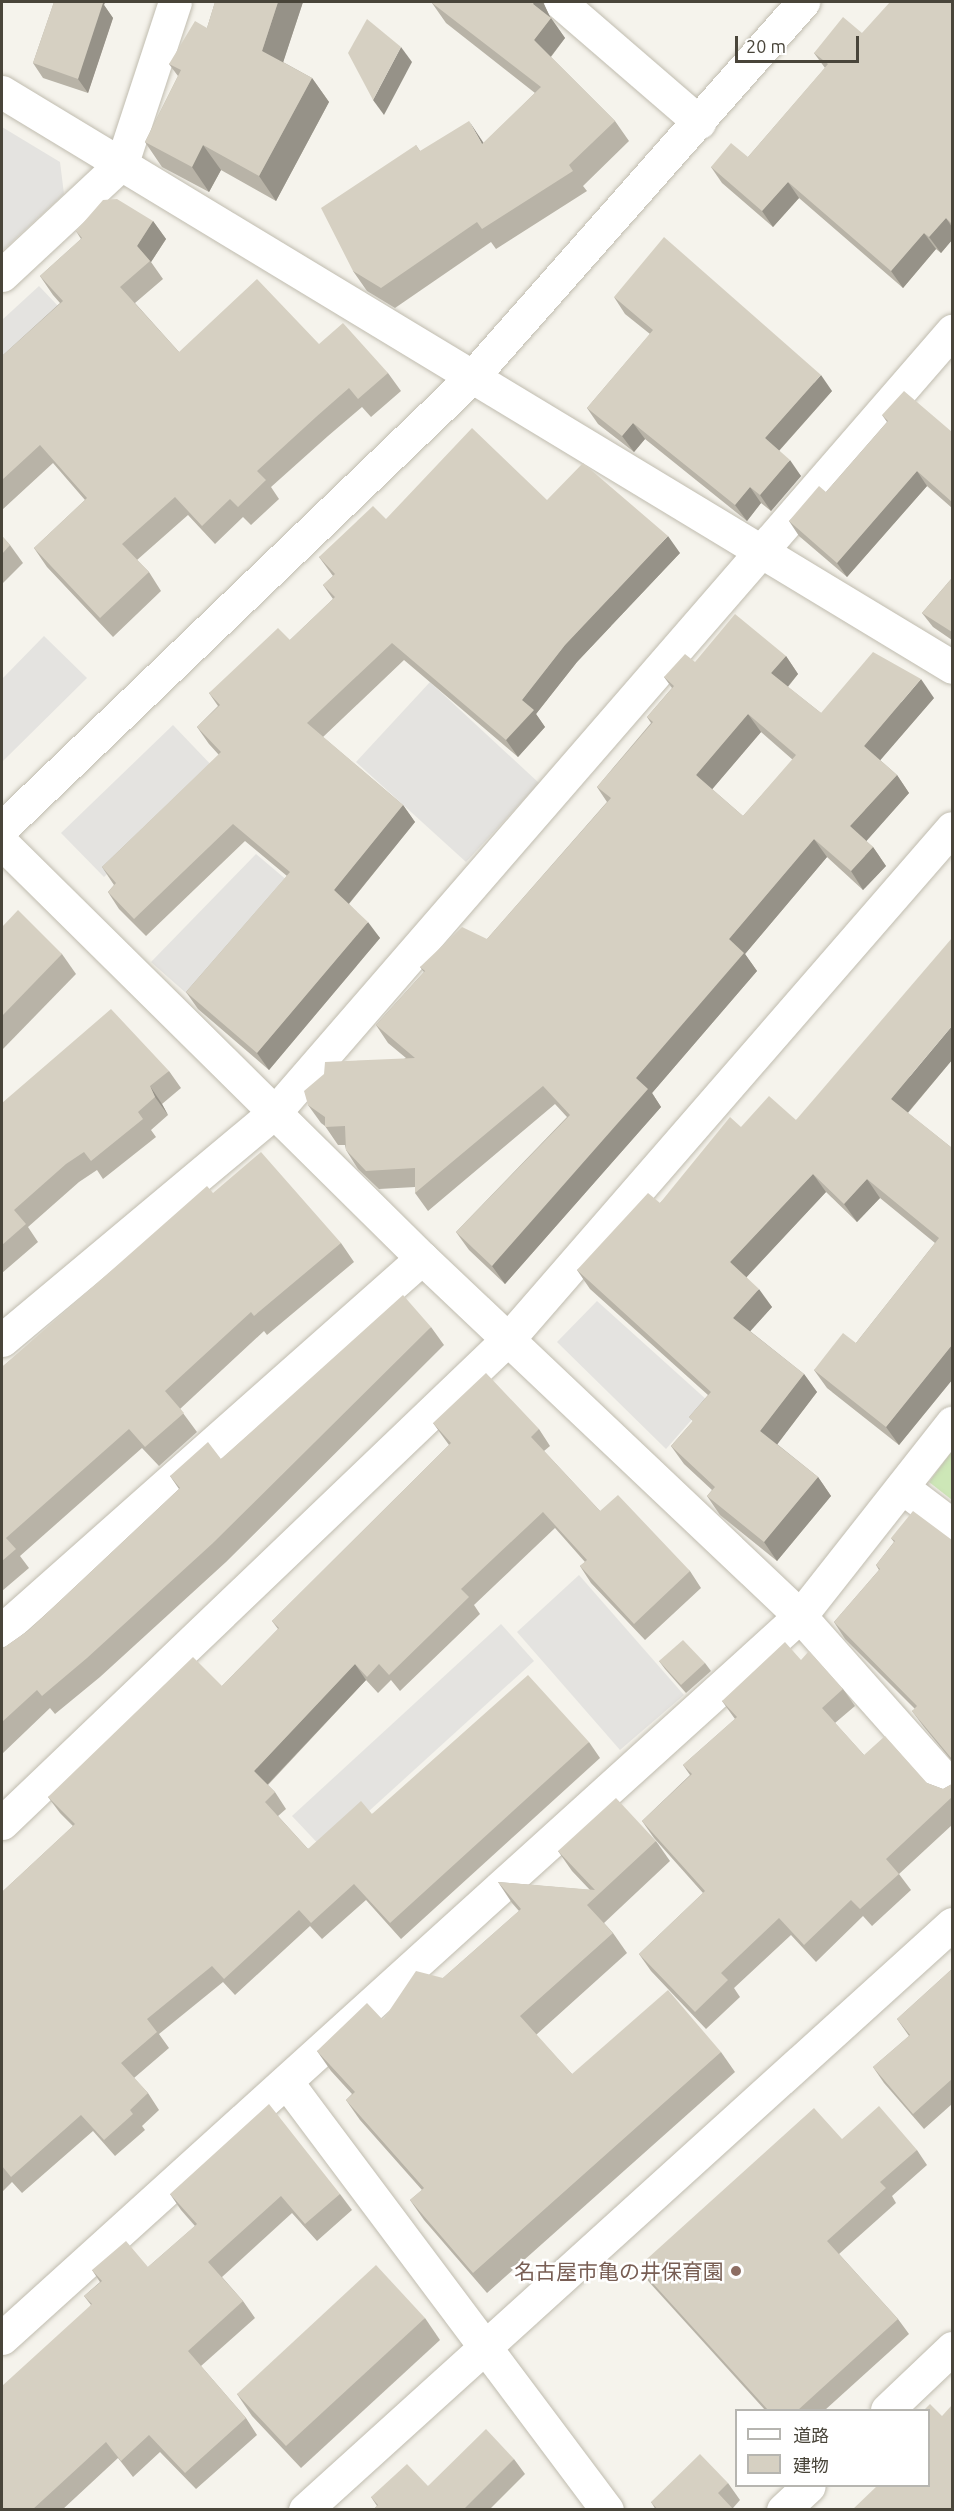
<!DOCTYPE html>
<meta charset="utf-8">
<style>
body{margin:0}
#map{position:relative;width:954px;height:2511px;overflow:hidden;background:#f5f3ec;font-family:Ubuntu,"Noto Sans JP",sans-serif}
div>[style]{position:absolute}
.green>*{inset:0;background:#cde7b7}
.parking>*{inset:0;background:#e4e3e0}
.roads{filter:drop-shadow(0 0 2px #c0bcaf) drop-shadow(0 0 2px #c0bcaf)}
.minor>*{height:33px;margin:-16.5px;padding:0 16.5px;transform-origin:16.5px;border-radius:16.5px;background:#fff}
.tertiary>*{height:33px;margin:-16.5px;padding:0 16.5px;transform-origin:16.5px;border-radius:16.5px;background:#fff}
.wall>*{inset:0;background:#b8b3a7}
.shaded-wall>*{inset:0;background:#969288}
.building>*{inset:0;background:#d6d0c2}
.dots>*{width:16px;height:16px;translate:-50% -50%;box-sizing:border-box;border:3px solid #fff;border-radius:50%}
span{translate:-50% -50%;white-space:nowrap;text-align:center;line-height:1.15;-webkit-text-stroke:5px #fff;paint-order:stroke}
.education-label{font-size:21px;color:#785e54}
.right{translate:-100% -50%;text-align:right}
.frame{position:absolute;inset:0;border:3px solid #49453a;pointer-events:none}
.legend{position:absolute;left:735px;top:2409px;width:195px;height:78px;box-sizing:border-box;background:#fff;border:2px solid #b6b5b0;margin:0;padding:8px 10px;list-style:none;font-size:18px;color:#49453a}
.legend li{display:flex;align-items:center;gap:12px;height:30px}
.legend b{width:30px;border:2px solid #b6b5b0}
.scale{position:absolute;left:735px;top:36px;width:124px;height:27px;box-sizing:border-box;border:3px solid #49453a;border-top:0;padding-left:8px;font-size:18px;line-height:21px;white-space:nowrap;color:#49453a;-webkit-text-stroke:4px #fff;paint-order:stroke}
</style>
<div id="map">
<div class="green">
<div style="clip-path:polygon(952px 1451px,952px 1500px,929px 1482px)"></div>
</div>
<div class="parking">
<div style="clip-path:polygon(2px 127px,60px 162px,64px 194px,2px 251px)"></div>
<div style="clip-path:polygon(39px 286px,59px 307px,2px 360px,2px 320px)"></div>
<div style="clip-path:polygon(44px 636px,87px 678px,2px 762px,2px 679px)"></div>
<div style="clip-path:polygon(430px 682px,539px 783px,466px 862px,356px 762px)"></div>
<div style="clip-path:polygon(173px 725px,216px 770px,104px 877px,61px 833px)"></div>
<div style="clip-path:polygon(256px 854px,295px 887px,195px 1001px,151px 962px)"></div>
<div style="clip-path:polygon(597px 1301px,708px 1401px,666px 1449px,557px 1342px)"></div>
<div style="clip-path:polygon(579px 1575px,684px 1695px,620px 1750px,517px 1632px)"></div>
<div style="clip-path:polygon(501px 1624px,534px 1661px,325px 1851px,292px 1816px)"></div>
</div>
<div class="roads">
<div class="minor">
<div style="left:560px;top:2px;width:184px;rotate:40.8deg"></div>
<div style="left:2px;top:92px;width:1110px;rotate:31.18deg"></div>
<div style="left:2px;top:275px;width:164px;rotate:-43deg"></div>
<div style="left:122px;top:163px;width:169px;rotate:-71.8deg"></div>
<div style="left:2px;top:843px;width:590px;rotate:44.66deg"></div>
<div style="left:422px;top:1258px;width:521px;rotate:43.44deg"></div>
<div style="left:800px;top:1616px;width:229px;rotate:48.4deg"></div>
<div style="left:2px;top:1340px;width:356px;rotate:-39.9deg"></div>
<div style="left:275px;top:1112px;width:1034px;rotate:-49.08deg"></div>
<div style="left:902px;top:1487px;width:63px;rotate:37.2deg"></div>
<div style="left:2px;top:1630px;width:561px;rotate:-41.53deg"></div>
<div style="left:2px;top:1823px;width:703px;rotate:-43.73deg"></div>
<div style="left:510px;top:1337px;width:674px;rotate:-49.03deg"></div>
<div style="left:288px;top:2084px;width:532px;rotate:53.17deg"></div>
<div style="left:2px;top:2338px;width:1076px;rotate:-42.14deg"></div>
<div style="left:800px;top:1616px;width:246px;rotate:-51.8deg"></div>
<div style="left:887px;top:2410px;width:90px;rotate:-43.6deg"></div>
<div style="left:783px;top:2510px;width:35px;rotate:-43deg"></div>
</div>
<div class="tertiary">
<div style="left:2px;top:828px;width:650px;rotate:-43.82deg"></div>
<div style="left:471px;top:378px;width:502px;rotate:-48.56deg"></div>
<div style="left:305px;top:2510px;width:873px;rotate:-42.17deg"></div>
</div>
</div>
<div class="wall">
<div style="clip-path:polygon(54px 2px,105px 2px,104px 5px,113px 18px,88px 93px,43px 78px,33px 63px)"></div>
<div style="clip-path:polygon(215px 2px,303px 2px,283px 62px,312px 78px,329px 102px,276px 201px,221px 170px,209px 192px,162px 167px,145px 142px,178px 76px,169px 64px,207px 28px)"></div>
<div style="clip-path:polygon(543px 2px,550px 17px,565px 38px,551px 57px,615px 121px,629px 141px,583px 186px,587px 191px,496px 249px,491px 242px,395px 308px,367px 291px,353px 271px,416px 145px,420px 151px,484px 143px,535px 93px,446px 23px,432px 3px)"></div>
<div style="clip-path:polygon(952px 2px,952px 240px,941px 253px,936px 249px,903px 288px,799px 198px,773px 227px,722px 183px,711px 167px,748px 157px,825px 68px,814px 53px,862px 33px)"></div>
<div style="clip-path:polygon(153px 221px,166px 239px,151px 262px,163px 279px,135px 303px,179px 352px,319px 344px,388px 373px,401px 391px,371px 417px,362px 407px,328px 436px,271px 487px,279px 499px,251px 525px,243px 517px,215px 544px,188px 515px,137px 560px,149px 572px,161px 591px,113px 637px,47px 567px,34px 548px,85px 500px,53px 463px,2px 510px,2px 356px,60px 303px,53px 295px,40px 276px,81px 239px,76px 231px)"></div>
<div style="clip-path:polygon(614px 297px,832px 391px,779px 451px,801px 476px,771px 511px,761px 503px,747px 521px,645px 439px,634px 452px,598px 424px,587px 408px,650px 334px,625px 314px)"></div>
<div style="clip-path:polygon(882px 415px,952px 432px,952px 508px,927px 486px,847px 577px,799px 536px,789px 521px,826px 492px,887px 422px)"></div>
<div style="clip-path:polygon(547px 500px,680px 553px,577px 662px,536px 714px,545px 727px,518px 757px,404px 660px,323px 737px,403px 805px,415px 822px,349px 904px,380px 938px,269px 1070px,198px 1009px,186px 992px,287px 876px,245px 841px,146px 936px,119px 909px,108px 892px,114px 885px,102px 867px,219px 755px,209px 744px,197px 727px,218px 706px,209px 693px,290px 640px,333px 599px,323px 585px,333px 576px,319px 557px,386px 519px)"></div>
<div style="clip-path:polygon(2px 536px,10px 545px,23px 563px,2px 584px)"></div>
<div style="clip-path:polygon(952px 578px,952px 640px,933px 627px,922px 613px)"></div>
<div style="clip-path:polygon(evenodd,786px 656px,798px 674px,788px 687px,821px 713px,934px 698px,880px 760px,897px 775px,909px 793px,866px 841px,873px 847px,886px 866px,863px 890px,827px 857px,745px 954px,757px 971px,652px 1093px,661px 1107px,505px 1284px,469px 1250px,456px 1232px,567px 1117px,555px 1104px,428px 1211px,415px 1193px,415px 1187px,379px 1189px,358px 1169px,346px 1150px,345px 1145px,338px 1145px,325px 1126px,321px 1123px,308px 1105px,406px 1058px,388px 1043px,376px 1025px,424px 972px,420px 967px,487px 939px,607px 802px,597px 787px,651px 723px,647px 717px,672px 688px,664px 677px,695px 662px,786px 656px,761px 732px,793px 760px,743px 816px,712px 789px,761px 732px)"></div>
<div style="clip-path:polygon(2px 927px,62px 954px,76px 974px,2px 1050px)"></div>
<div style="clip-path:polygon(952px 1060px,908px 1113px,952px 1148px,952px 1380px,899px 1445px,827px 1388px,814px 1370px,856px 1343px,935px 1243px,880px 1198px,857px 1222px,826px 1192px,746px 1277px,772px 1307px,750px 1331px,804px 1374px,817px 1392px,777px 1444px,818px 1477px,831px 1496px,777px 1561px,720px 1515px,707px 1496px,712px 1490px,684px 1464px,671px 1446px,693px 1421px,689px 1417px,708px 1395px,590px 1289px,577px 1270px,660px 1203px,741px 1127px,796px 1120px)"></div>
<div style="clip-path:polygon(169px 1071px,181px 1088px,162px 1104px,168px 1115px,151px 1130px,156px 1137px,103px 1179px,97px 1170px,79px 1182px,28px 1227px,38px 1242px,2px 1273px,2px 1103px)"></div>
<div style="clip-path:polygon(213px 1193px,341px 1243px,354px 1262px,267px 1335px,264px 1331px,180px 1409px,197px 1432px,159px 1466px,142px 1448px,20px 1556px,29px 1568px,2px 1591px,2px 1367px)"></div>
<div style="clip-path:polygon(431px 1327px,444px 1345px,226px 1562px,100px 1677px,55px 1714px,50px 1708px,2px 1754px,2px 1649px,29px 1630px,179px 1489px,170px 1476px,221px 1459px)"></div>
<div style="clip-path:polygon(433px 1423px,539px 1429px,550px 1446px,544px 1451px,600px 1511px,690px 1571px,701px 1588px,645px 1640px,591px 1583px,580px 1566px,585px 1562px,555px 1528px,474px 1605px,480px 1614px,400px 1691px,391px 1680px,378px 1693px,366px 1680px,268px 1785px,275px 1792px,286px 1809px,278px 1816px,308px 1849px,372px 1814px,589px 1742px,600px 1758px,401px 1939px,366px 1900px,322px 1939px,310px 1926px,235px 1995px,223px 1982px,159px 2034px,169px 2048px,134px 2078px,148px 2093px,159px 2110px,142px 2126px,145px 2130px,115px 2156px,93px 2131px,22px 2193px,12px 2182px,2px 2192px,2px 1892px,73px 1826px,60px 1813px,48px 1797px,222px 1686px,278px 1629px,272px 1621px,449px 1445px)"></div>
<div style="clip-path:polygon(891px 1538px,952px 1540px,952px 1761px,924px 1727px,912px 1711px,915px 1709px,845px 1639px,834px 1622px,879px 1570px,876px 1565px,894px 1542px)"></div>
<div style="clip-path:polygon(801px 1660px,843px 1689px,855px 1706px,835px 1723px,864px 1755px,927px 1783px,943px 1789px,952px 1784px,952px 1825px,899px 1874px,911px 1890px,872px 1926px,863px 1916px,816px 1962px,791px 1935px,734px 1988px,740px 1997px,706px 2029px,651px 1971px,639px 1954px,703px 1893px,654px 1838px,642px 1821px,690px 1775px,683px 1765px,735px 1719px,722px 1701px)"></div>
<div style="clip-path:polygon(659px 1661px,705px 1663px,711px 1671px,686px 1693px,665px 1669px)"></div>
<div style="clip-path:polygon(656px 1841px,670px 1861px,604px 1923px,613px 1933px,627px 1953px,536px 2035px,572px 2074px,721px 2052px,735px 2072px,487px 2293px,424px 2220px,410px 2200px,422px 2190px,360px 2120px,346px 2100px,352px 2094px,331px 2071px,317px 2051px,383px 2020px,443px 1978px,519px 1911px,512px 1903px,498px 1882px,590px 1890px,572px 1871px,558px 1851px)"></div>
<div style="clip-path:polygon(952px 1969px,952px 2104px,924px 2129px,884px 2083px,873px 2067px,909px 2036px,897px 2019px)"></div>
<div style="clip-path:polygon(842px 2139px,917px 2150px,927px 2165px,892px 2196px,896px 2203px,839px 2254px,898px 2319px,909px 2334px,825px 2410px,765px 2410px,649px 2282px,638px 2267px)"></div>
<div style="clip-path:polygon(170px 2194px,340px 2194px,352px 2210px,317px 2241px,292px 2213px,222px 2277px,243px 2301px,255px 2318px,201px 2366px,246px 2418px,257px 2435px,196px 2489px,160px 2452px,133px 2477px,118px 2458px,62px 2510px,2px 2510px,91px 2305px,84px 2296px,100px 2282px,92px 2270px,148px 2267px,195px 2226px,181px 2210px)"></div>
<div style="clip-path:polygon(425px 2318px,440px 2340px,301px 2468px,252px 2416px,237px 2394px)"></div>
<div style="clip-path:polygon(514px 2459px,525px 2474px,489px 2510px,373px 2510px,377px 2506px,371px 2497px,428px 2486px)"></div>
<div style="clip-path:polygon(728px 2483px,740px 2500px,733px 2508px,734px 2510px,656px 2510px,651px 2502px)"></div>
</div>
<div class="shaded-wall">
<div style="clip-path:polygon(93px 2px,105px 2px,104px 5px,113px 18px,88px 93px,78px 79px)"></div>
<div style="clip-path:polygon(278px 2px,303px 2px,279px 75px,262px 51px)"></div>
<div style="clip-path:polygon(534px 2px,543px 2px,551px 19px,533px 4px)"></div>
<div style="clip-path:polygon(551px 18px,565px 38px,548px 60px,534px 40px)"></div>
<div style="clip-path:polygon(401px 47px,412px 62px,384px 115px,373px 100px)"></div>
<div style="clip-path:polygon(312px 78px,329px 102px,276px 201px,259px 176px)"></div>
<div style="clip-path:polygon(469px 121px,483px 142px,496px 165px,482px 144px)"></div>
<div style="clip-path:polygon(203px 145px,221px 170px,209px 192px,192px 167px)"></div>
<div style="clip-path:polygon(788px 182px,799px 198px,773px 227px,762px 211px)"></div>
<div style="clip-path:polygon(946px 218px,952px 227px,952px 240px,941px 253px,929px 237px)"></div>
<div style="clip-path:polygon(153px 221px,166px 239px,151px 262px,137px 246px)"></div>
<div style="clip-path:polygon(924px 233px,936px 249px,903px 288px,891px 271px)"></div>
<div style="clip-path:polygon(821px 375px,832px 391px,776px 454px,765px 438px)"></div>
<div style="clip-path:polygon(633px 423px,645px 439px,634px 452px,622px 436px)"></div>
<div style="clip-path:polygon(790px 460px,801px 476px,771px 511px,760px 495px)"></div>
<div style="clip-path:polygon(917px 471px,927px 486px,847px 577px,837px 563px)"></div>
<div style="clip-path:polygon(750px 487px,761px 503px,747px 521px,735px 505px)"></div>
<div style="clip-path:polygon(668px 536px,680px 553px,577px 662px,536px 714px,545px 727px,518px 757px,506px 740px,522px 700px,565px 645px)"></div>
<div style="clip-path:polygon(786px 656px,798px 674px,784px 691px,771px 673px)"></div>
<div style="clip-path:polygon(921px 679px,934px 698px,877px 764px,864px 746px)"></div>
<div style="clip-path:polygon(748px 714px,761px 732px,709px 793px,696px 775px)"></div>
<div style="clip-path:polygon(897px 775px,909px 793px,863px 845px,850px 826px)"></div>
<div style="clip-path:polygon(403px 805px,415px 822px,346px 907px,334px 890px)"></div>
<div style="clip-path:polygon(814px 839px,827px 857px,745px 954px,757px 971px,652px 1093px,661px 1107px,505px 1284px,492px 1266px,636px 1078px,729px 939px)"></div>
<div style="clip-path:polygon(873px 847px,886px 866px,863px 890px,851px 871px)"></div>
<div style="clip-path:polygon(368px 922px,380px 938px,269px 1070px,257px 1053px)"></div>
<div style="clip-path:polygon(952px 1026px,952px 1060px,904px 1117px,891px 1099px)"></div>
<div style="clip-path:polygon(150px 1086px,162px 1104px,168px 1115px,155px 1097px)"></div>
<div style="clip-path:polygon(813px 1174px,826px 1192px,743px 1281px,730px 1262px)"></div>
<div style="clip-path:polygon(867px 1179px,880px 1198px,857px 1222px,844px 1204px)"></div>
<div style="clip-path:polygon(759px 1289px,772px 1307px,746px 1336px,733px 1318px)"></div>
<div style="clip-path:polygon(952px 1345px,952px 1380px,899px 1445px,886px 1427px)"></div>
<div style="clip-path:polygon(804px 1374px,817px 1392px,773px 1450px,760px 1431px)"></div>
<div style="clip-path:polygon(818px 1477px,831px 1496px,777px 1561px,764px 1542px)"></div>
<div style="clip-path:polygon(355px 1664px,366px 1680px,265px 1787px,254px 1771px)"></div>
</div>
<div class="building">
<div style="clip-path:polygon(54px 2px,97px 2px,103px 3px,78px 79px,33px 63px)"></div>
<div style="clip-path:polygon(215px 2px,278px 2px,262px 51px,312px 78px,259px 176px,203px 145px,192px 167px,145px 142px,181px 70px,169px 64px,195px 21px,207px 28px)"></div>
<div style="clip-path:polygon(433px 2px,534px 2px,533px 4px,551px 18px,534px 40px,615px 121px,569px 165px,573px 171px,482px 229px,477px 222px,381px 288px,353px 271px,321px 208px,416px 145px,420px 151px,469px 121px,482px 144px,541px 87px,432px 3px)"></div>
<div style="clip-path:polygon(890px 2px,952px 2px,952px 224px,946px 218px,929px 237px,924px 233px,891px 271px,788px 182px,762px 211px,711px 167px,731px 143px,748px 157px,828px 64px,814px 53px,843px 17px,862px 33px)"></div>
<div style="clip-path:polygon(367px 19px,401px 47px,373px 100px,348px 53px)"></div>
<div style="clip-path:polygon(117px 199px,153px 221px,137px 246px,150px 261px,120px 287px,179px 352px,257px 279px,319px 344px,343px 323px,388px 373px,358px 399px,349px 388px,316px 417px,257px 471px,266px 480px,238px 507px,230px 499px,202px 526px,175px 497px,122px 544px,149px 572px,100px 618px,34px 548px,87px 498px,40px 445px,2px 480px,2px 356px,63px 301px,40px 276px,82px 238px,76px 231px,103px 200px)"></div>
<div style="clip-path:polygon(664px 237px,821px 375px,765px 438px,790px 460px,760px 495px,750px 487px,735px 505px,633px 423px,622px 436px,587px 408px,653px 330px,614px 297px)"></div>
<div style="clip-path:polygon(904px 391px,952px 432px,952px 502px,917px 471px,837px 563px,789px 521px,819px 486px,826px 492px,888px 421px,882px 415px)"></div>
<div style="clip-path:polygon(472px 428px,547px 500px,583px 463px,668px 536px,565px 645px,522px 700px,534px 710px,506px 740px,392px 643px,307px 723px,403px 805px,334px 890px,368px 922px,257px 1053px,186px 992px,290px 872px,233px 824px,134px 919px,108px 892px,116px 883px,102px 867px,221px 752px,197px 727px,220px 705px,209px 693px,278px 628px,290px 640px,335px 597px,323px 585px,335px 574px,319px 557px,373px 506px,386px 519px)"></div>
<div style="clip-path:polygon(2px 536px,10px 545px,2px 554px)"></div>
<div style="clip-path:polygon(952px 578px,952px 632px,922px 613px)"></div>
<div style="clip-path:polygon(evenodd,735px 614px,786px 656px,771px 673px,821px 713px,873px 652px,921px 679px,864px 746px,897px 775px,850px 826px,873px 847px,851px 871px,814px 839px,729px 939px,744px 953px,636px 1078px,648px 1089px,492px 1266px,456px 1232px,570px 1115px,543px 1086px,415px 1193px,415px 1168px,366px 1171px,346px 1150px,345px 1126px,325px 1127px,325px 1117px,308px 1105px,304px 1091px,324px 1074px,325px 1062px,415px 1058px,376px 1025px,425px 971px,420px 967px,462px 927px,487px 939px,611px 798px,597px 787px,653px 722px,647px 717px,674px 686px,664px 677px,685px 654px,695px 662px,735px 614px,748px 714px,796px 755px,743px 816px,696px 775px,748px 714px)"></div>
<div style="clip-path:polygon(18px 910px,62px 954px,2px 1016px,2px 927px)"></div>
<div style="clip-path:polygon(952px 938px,952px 1026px,891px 1099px,952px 1148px,952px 1345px,886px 1427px,814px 1370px,843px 1333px,856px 1343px,939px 1238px,867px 1179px,844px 1204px,813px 1174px,730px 1262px,759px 1289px,733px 1318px,804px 1374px,760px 1431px,818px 1477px,764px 1542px,707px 1496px,715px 1487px,671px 1446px,693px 1421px,689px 1417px,711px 1392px,577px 1270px,648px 1193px,660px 1203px,730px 1117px,741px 1127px,769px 1096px,796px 1120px)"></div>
<div style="clip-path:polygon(111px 1009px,169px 1071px,150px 1086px,155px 1097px,138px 1112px,143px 1119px,91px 1161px,84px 1152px,66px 1164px,14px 1210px,26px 1224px,2px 1245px,2px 1103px)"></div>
<div style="clip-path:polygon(261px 1152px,341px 1243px,254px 1316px,251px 1312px,165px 1391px,184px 1413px,145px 1447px,129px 1429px,6px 1538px,16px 1549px,2px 1561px,2px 1367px,207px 1186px,213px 1193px)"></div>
<div style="clip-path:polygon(403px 1295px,431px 1327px,213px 1543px,87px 1658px,42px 1696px,37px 1690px,2px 1722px,2px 1649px,29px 1630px,180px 1488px,170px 1476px,208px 1442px,221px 1459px)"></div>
<div style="clip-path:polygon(486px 1373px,539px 1429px,531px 1437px,600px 1511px,618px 1495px,690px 1571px,634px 1624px,580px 1566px,587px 1560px,543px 1512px,461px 1589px,469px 1597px,389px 1675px,379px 1664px,367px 1677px,355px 1664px,254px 1771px,275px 1792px,265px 1802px,308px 1849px,361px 1801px,372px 1814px,528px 1675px,589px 1742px,390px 1923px,354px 1884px,311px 1923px,299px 1910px,224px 1979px,212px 1966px,147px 2019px,157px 2032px,121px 2063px,148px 2093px,130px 2110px,133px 2114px,104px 2140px,81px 2115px,11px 2177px,2px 2166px,2px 1892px,75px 1824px,48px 1797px,193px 1657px,222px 1686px,279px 1628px,272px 1621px,451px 1443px,433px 1423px)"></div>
<div style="clip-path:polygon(913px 1511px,952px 1540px,952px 1759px,912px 1711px,917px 1706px,834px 1622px,880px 1569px,876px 1565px,895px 1541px,891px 1538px)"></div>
<div style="clip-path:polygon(683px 1640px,705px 1663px,681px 1685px,659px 1661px)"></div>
<div style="clip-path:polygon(785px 1642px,801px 1660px,809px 1651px,843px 1689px,822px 1708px,864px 1755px,885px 1736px,927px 1783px,943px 1789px,952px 1784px,952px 1797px,886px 1859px,899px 1874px,860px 1909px,851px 1900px,804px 1945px,779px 1918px,721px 1973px,728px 1980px,695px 2012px,639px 1954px,705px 1891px,642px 1821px,692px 1774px,683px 1765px,737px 1717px,722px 1701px)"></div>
<div style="clip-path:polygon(616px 1798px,656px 1841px,587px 1905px,613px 1933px,520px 2016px,572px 2074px,668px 1990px,721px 2052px,473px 2273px,410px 2200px,424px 2188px,346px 2100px,355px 2092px,317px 2051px,367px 2003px,383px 2020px,416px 1971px,443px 1978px,521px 1909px,498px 1882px,595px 1890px,558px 1851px)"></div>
<div style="clip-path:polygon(952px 1969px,952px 2079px,913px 2114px,873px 2067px,910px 2035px,897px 2019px)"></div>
<div style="clip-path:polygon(269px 2104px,340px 2194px,305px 2224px,281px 2196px,208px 2262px,243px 2301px,188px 2351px,246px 2418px,185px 2473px,149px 2435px,121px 2461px,106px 2442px,32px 2510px,2px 2510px,2px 2386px,92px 2304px,84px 2296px,102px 2281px,92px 2270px,126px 2241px,148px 2267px,197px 2224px,170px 2194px)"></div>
<div style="clip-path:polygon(879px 2106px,917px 2150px,880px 2182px,886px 2188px,827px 2241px,898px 2319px,798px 2410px,768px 2410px,638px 2267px,814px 2108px,842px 2139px)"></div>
<div style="clip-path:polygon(376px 2265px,425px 2318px,286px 2446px,237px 2394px)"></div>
<div style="clip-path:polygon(930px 2404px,942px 2416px,952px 2405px,952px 2510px,852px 2510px,877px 2486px,928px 2486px,928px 2410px,924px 2410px)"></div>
<div style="clip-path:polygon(486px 2429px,514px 2459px,463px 2510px,373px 2510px,378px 2505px,371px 2497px,407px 2464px,428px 2486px)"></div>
<div style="clip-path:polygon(700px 2454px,728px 2483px,718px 2493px,734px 2510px,658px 2510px,651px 2502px)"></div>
</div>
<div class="dots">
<div style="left:736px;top:2271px;background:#8d6e63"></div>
</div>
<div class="education-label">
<span class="right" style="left:724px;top:2271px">名古屋市亀の井保育園</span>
</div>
<div class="frame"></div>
<ul class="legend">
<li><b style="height:8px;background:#fff"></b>道路</li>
<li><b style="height:16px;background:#d6d0c2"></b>建物</li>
</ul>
<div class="scale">20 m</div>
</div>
